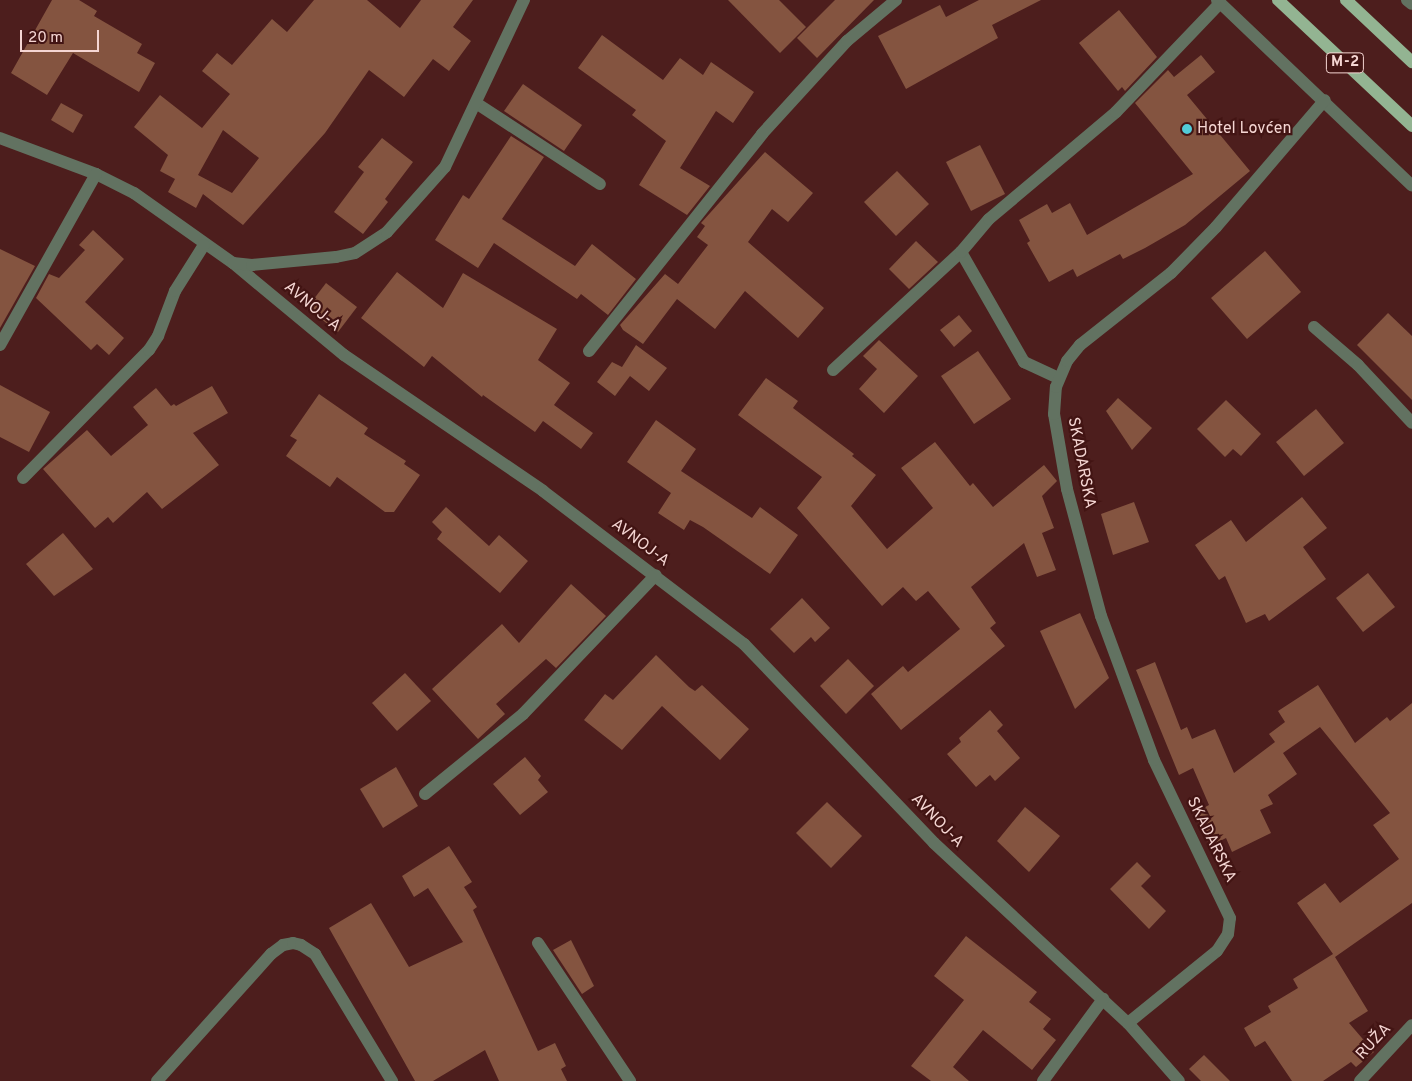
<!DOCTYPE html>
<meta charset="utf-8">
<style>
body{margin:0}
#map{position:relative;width:1412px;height:1081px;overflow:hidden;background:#4d1e1d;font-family:Overpass,sans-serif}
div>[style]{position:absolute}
.building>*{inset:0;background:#845440}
.minor>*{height:12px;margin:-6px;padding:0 6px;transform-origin:6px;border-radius:6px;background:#627261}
.major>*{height:12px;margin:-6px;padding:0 6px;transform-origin:6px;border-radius:6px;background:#93b492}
.dots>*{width:14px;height:14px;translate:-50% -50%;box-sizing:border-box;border:2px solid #421413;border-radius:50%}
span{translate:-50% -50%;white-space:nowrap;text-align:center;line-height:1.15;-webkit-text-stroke:4.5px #421413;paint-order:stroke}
.shield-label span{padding:1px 4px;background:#421413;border:1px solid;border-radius:4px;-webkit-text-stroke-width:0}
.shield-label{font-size:15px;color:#f5d6d3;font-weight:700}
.poi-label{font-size:16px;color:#f5d6d3}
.left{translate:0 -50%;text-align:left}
.street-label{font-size:16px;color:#f5d6d3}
.scale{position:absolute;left:20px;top:30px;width:79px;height:22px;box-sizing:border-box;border:2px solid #f5d6d3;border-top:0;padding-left:6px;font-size:15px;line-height:18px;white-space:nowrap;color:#f5d6d3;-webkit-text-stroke:4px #421413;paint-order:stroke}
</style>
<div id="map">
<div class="building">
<div style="clip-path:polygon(52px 0,79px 0,97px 11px,94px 16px,142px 44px,137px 53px,155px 63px,139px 92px,73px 53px,47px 95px,11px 73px)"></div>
<div style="clip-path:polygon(evenodd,314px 0,367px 0,400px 28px,421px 0,473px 0,453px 27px,471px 41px,449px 71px,433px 59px,404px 97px,369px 70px,325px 133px,243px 225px,203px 194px,196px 208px,168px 192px,175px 179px,160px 171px,168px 155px,134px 127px,160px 95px,202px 128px,230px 94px,202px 71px,217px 53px,232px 65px,272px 19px,287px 32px,314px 0,223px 130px,259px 158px,232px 193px,198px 175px,223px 130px)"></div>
<div style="clip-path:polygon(728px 0,779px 0,806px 27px,780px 53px)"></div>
<div style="clip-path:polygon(835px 0,874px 0,817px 58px,797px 38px)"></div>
<div style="clip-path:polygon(979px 0,1041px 0,992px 25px,998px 38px,906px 89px,878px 36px,940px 5px,946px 17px)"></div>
<div style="clip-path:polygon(1119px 10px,1157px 57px,1125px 91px,1122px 87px,1118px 91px,1079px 43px)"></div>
<div style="clip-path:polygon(602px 35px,663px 80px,680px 58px,703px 75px,711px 62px,754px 92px,733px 123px,716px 111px,680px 168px,710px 186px,687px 215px,639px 185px,666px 141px,632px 115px,636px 110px,578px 68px)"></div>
<div style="clip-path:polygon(1201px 55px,1215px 72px,1187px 95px,1250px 171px,1185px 225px,1145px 248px,1123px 259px,1120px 254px,1077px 277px,1073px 269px,1049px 282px,1027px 243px,1030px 241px,1019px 220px,1047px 204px,1052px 213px,1070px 203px,1087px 235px,1193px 174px,1135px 103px,1168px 70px,1174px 77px)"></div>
<div style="clip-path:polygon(523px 84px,582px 125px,564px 151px,504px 111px)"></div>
<div style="clip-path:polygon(61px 103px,83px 115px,73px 133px,51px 120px)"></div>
<div style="clip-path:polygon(511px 136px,544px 157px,502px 219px,575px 266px,592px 244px,636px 279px,608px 315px,581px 294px,577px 299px,494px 243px,478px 268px,435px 240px,463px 195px,469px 199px)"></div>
<div style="clip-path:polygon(382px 138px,413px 162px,385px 199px,388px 202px,363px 234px,334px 212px,364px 172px,358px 167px)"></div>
<div style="clip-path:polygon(980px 145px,1005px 194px,971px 211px,946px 162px)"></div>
<div style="clip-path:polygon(765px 152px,813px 193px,788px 222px,772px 209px,748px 242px,824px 308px,798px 338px,745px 291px,715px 329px,677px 299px,643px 344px,623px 330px,620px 325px,665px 274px,678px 284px,708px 245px,697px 237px,705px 226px,701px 223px)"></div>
<div style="clip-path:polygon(897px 171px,929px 204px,896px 236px,864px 202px)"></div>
<div style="clip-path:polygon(93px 230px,124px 259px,85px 302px,124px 338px,109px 355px,97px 344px,91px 350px,36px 298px,49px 274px,59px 278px,85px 250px,79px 245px)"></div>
<div style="clip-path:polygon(916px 241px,938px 262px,909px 289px,889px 269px)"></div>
<div style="clip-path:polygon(0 249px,35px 266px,0 328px)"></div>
<div style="clip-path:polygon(1265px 251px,1301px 292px,1247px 339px,1211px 298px)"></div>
<div style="clip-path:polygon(397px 272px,443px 308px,463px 273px,557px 329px,538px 360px,570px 383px,554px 405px,593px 433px,581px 449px,543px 421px,535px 432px,483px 395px,482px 397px,432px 356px,424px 367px,361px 318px)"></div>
<div style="clip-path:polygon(326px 283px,357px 307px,338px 332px,307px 308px)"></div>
<div style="clip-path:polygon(1388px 313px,1412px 336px,1412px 400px,1357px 345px)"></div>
<div style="clip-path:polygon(959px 315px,972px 331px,954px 347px,940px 330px)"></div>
<div style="clip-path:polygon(879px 340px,918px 376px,884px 413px,859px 389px,877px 369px,863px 356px)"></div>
<div style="clip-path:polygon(636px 345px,667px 368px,649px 391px,630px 376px,615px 396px,597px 382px,612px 362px,622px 367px)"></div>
<div style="clip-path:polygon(978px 351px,1011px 399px,974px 424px,941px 376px)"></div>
<div style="clip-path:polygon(766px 378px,798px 401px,793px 408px,854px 454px,852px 456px,876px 475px,851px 506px,887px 549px,933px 508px,901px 468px,935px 442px,970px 486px,973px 483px,993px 507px,1044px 465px,1057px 481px,1042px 496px,1054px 528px,1042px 533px,1056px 570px,1037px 577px,1024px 543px,971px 587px,996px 623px,990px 628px,1005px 646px,901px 730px,871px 694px,903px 666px,908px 672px,960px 629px,928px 591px,916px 601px,903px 587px,882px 606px,797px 508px,822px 477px,738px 415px)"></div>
<div style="clip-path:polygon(0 385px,50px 412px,29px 452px,0 437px)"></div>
<div style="clip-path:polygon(212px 386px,228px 413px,193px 433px,219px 465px,162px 509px,147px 492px,113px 523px,108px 517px,95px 528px,43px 469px,87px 430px,111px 456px,148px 425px,133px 407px,156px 388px,171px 406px,174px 404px,176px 406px)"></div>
<div style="clip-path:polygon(319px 394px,368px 428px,364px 434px,406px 461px,404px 464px,420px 475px,394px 512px,385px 512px,337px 477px,330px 487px,286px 456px,297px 440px,290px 436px)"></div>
<div style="clip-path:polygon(1118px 398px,1152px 428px,1132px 450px,1106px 411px)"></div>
<div style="clip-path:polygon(1226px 400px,1261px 434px,1241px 456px,1233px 449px,1225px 457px,1197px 429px)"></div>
<div style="clip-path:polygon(1316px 409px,1344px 443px,1304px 476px,1276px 442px)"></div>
<div style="clip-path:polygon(656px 420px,696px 449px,681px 471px,752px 518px,760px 507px,798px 535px,770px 574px,703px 527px,690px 520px,684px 530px,658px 513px,671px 493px,627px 462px)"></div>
<div style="clip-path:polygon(1302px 497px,1327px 528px,1303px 547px,1326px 579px,1269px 621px,1265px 614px,1246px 623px,1225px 576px,1219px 580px,1195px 545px,1231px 520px,1246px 542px)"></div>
<div style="clip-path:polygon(1134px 502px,1149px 542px,1113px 555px,1101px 514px)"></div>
<div style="clip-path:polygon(446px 507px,489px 546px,499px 535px,528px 561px,500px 593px,437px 539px,442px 532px,432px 522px)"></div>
<div style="clip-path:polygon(63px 533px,93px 569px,54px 596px,26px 564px)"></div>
<div style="clip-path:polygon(1368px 573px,1395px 607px,1363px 632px,1336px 598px)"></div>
<div style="clip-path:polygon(571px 584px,606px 616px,556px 668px,546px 659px,496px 704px,505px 714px,478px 739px,432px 689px,502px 624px,519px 643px)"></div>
<div style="clip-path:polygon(802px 598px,830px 628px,815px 642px,811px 637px,794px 653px,770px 629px)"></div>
<div style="clip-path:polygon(1080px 613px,1109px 678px,1075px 709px,1040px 631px)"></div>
<div style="clip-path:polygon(656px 655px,689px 687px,695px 691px,702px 685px,749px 729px,720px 760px,662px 706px,622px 750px,584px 720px,605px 694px,613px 700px)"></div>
<div style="clip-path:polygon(848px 659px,874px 686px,846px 714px,820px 686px)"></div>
<div style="clip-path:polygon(1155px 662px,1181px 730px,1187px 727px,1192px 739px,1215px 729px,1234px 773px,1275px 742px,1269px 734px,1285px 722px,1278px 711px,1318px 685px,1355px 743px,1387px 717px,1390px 721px,1412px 703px,1412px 903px,1335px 957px,1368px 1011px,1349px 1023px,1374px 1052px,1356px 1067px,1351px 1062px,1323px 1081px,1292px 1081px,1265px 1041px,1255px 1047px,1244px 1028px,1271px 1012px,1268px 1006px,1298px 988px,1293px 979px,1333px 954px,1297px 903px,1325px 883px,1340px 903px,1399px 859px,1373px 825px,1390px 813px,1320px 727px,1283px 753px,1297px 774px,1268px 795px,1273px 804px,1260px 810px,1271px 833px,1232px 852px,1226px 838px,1210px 846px,1194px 813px,1209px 805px,1193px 768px,1179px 775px,1136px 670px)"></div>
<div style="clip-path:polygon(405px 673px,431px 701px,397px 731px,372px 703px)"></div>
<div style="clip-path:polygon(990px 710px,1003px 725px,997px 731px,1020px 758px,995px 781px,990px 775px,976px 787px,947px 754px,961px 742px,959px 738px)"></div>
<div style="clip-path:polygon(525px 757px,541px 776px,538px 780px,548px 792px,520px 815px,493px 784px)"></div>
<div style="clip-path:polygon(396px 767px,418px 806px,383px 828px,360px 789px)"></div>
<div style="clip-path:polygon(827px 802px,862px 836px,831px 868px,796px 833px)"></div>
<div style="clip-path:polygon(1025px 807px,1060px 836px,1029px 872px,997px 841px)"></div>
<div style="clip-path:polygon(449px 846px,472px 882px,464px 887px,477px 907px,473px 910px,538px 1051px,555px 1043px,566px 1066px,561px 1069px,567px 1081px,499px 1081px,485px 1050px,433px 1081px,415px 1081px,329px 928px,371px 903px,409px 967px,463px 942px,428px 888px,414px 897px,402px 876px)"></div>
<div style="clip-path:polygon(1137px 862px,1151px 876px,1141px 886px,1166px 911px,1149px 929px,1110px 889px)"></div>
<div style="clip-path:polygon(966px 936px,1037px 992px,1029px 1002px,1051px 1019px,1043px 1029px,1056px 1040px,1032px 1070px,983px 1030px,953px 1067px,969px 1081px,931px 1081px,911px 1066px,964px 1000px,934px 976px)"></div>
<div style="clip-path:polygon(571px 940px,594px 986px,582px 994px,553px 950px)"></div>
<div style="clip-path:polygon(1204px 1055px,1230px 1081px,1201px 1081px,1189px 1069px)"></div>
</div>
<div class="minor">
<div style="left:1217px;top:0;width:269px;rotate:43.6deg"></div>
<div style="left:1407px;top:0;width:6px;rotate:39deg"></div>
<div style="left:476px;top:103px;width:148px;rotate:33.2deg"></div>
<div style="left:0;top:138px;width:103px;rotate:20.6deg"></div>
<div style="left:96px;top:174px;width:42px;rotate:26.6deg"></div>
<div style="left:134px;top:193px;width:121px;rotate:35.3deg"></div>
<div style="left:233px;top:263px;width:144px;rotate:39.7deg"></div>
<div style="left:344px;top:355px;width:241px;rotate:34.3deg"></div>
<div style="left:543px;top:491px;width:253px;rotate:37.3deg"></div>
<div style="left:744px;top:644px;width:275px;rotate:46.3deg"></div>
<div style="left:934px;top:843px;width:265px;rotate:42.9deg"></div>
<div style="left:1128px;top:1023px;width:77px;rotate:48.7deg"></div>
<div style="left:961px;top:252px;width:127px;rotate:60.2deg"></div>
<div style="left:1024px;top:362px;width:38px;rotate:25deg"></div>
<div style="left:233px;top:263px;width:19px;rotate:6deg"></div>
<div style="left:252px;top:265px;width:84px;rotate:-5.4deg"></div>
<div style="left:336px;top:257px;width:19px;rotate:-12deg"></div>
<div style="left:355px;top:253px;width:38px;rotate:-33deg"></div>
<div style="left:387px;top:232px;width:87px;rotate:-48.3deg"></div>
<div style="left:445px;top:167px;width:185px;rotate:-64.7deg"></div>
<div style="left:1314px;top:327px;width:58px;rotate:40.8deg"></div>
<div style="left:1358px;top:365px;width:79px;rotate:47deg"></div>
<div style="left:0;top:345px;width:196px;rotate:-60.7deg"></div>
<div style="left:589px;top:351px;width:278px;rotate:-51.4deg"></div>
<div style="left:762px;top:134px;width:126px;rotate:-47.6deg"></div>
<div style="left:847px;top:41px;width:64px;rotate:-39.9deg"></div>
<div style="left:833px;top:370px;width:174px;rotate:-42.7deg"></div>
<div style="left:961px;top:252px;width:43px;rotate:-49.7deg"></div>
<div style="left:989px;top:219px;width:166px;rotate:-40.1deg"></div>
<div style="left:1116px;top:112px;width:151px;rotate:-46.3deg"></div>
<div style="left:23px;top:478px;width:180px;rotate:-45.5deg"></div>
<div style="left:149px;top:350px;width:17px;rotate:-57deg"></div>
<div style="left:158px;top:336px;width:48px;rotate:-69.3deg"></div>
<div style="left:175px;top:291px;width:54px;rotate:-57.8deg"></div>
<div style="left:425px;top:794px;width:127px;rotate:-39.2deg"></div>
<div style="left:523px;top:714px;width:192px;rotate:-46.3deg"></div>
<div style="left:538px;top:943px;width:166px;rotate:56.3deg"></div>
<div style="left:1128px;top:1023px;width:114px;rotate:-39deg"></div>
<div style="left:1217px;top:951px;width:20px;rotate:-57deg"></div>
<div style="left:1228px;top:934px;width:16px;rotate:-83deg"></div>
<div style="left:1230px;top:918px;width:175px;rotate:-115.7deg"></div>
<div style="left:1154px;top:760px;width:153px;rotate:-110.2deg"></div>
<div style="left:1101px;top:616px;width:131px;rotate:-105deg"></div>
<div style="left:1067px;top:489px;width:76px;rotate:-99.8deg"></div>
<div style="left:1054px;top:414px;width:27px;rotate:-86deg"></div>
<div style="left:1056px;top:387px;width:28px;rotate:-67deg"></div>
<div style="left:1067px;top:361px;width:21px;rotate:-51deg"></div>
<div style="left:1080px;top:345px;width:116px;rotate:-38.4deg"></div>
<div style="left:1171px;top:273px;width:64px;rotate:-45.6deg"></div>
<div style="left:1216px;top:227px;width:167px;rotate:-49.4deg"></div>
<div style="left:157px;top:1081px;width:171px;rotate:-48.1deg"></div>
<div style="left:271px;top:954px;width:15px;rotate:-37deg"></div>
<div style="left:283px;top:945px;width:10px;rotate:-11deg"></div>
<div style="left:293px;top:943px;width:8px;rotate:14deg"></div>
<div style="left:301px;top:945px;width:17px;rotate:33deg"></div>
<div style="left:315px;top:954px;width:149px;rotate:58.8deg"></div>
<div style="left:1043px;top:1081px;width:102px;rotate:-53.8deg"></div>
<div style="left:1360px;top:1081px;width:76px;rotate:-47.1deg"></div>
</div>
<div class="major">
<div style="left:1278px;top:0;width:184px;rotate:43.2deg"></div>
<div style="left:1346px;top:0;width:91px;rotate:43.2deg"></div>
</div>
<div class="dots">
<div style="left:1187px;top:129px;background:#52cbd7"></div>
</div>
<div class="shield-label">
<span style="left:1345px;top:63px">M-2</span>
</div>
<div class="poi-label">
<span class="left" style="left:1197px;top:129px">Hotel Lovćen</span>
</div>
<div class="street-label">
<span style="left:312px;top:307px;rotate:40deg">AVNOJ-A</span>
<span style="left:1081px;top:463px;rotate:79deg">SKADARSKA</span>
<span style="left:640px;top:543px;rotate:37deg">AVNOJ-A</span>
<span style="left:937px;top:821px;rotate:46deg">AVNOJ-A</span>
<span style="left:1211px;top:840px;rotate:64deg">SKADARSKA</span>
<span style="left:1374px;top:1042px;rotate:-47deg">RUŽA</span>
</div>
<div class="scale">20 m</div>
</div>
